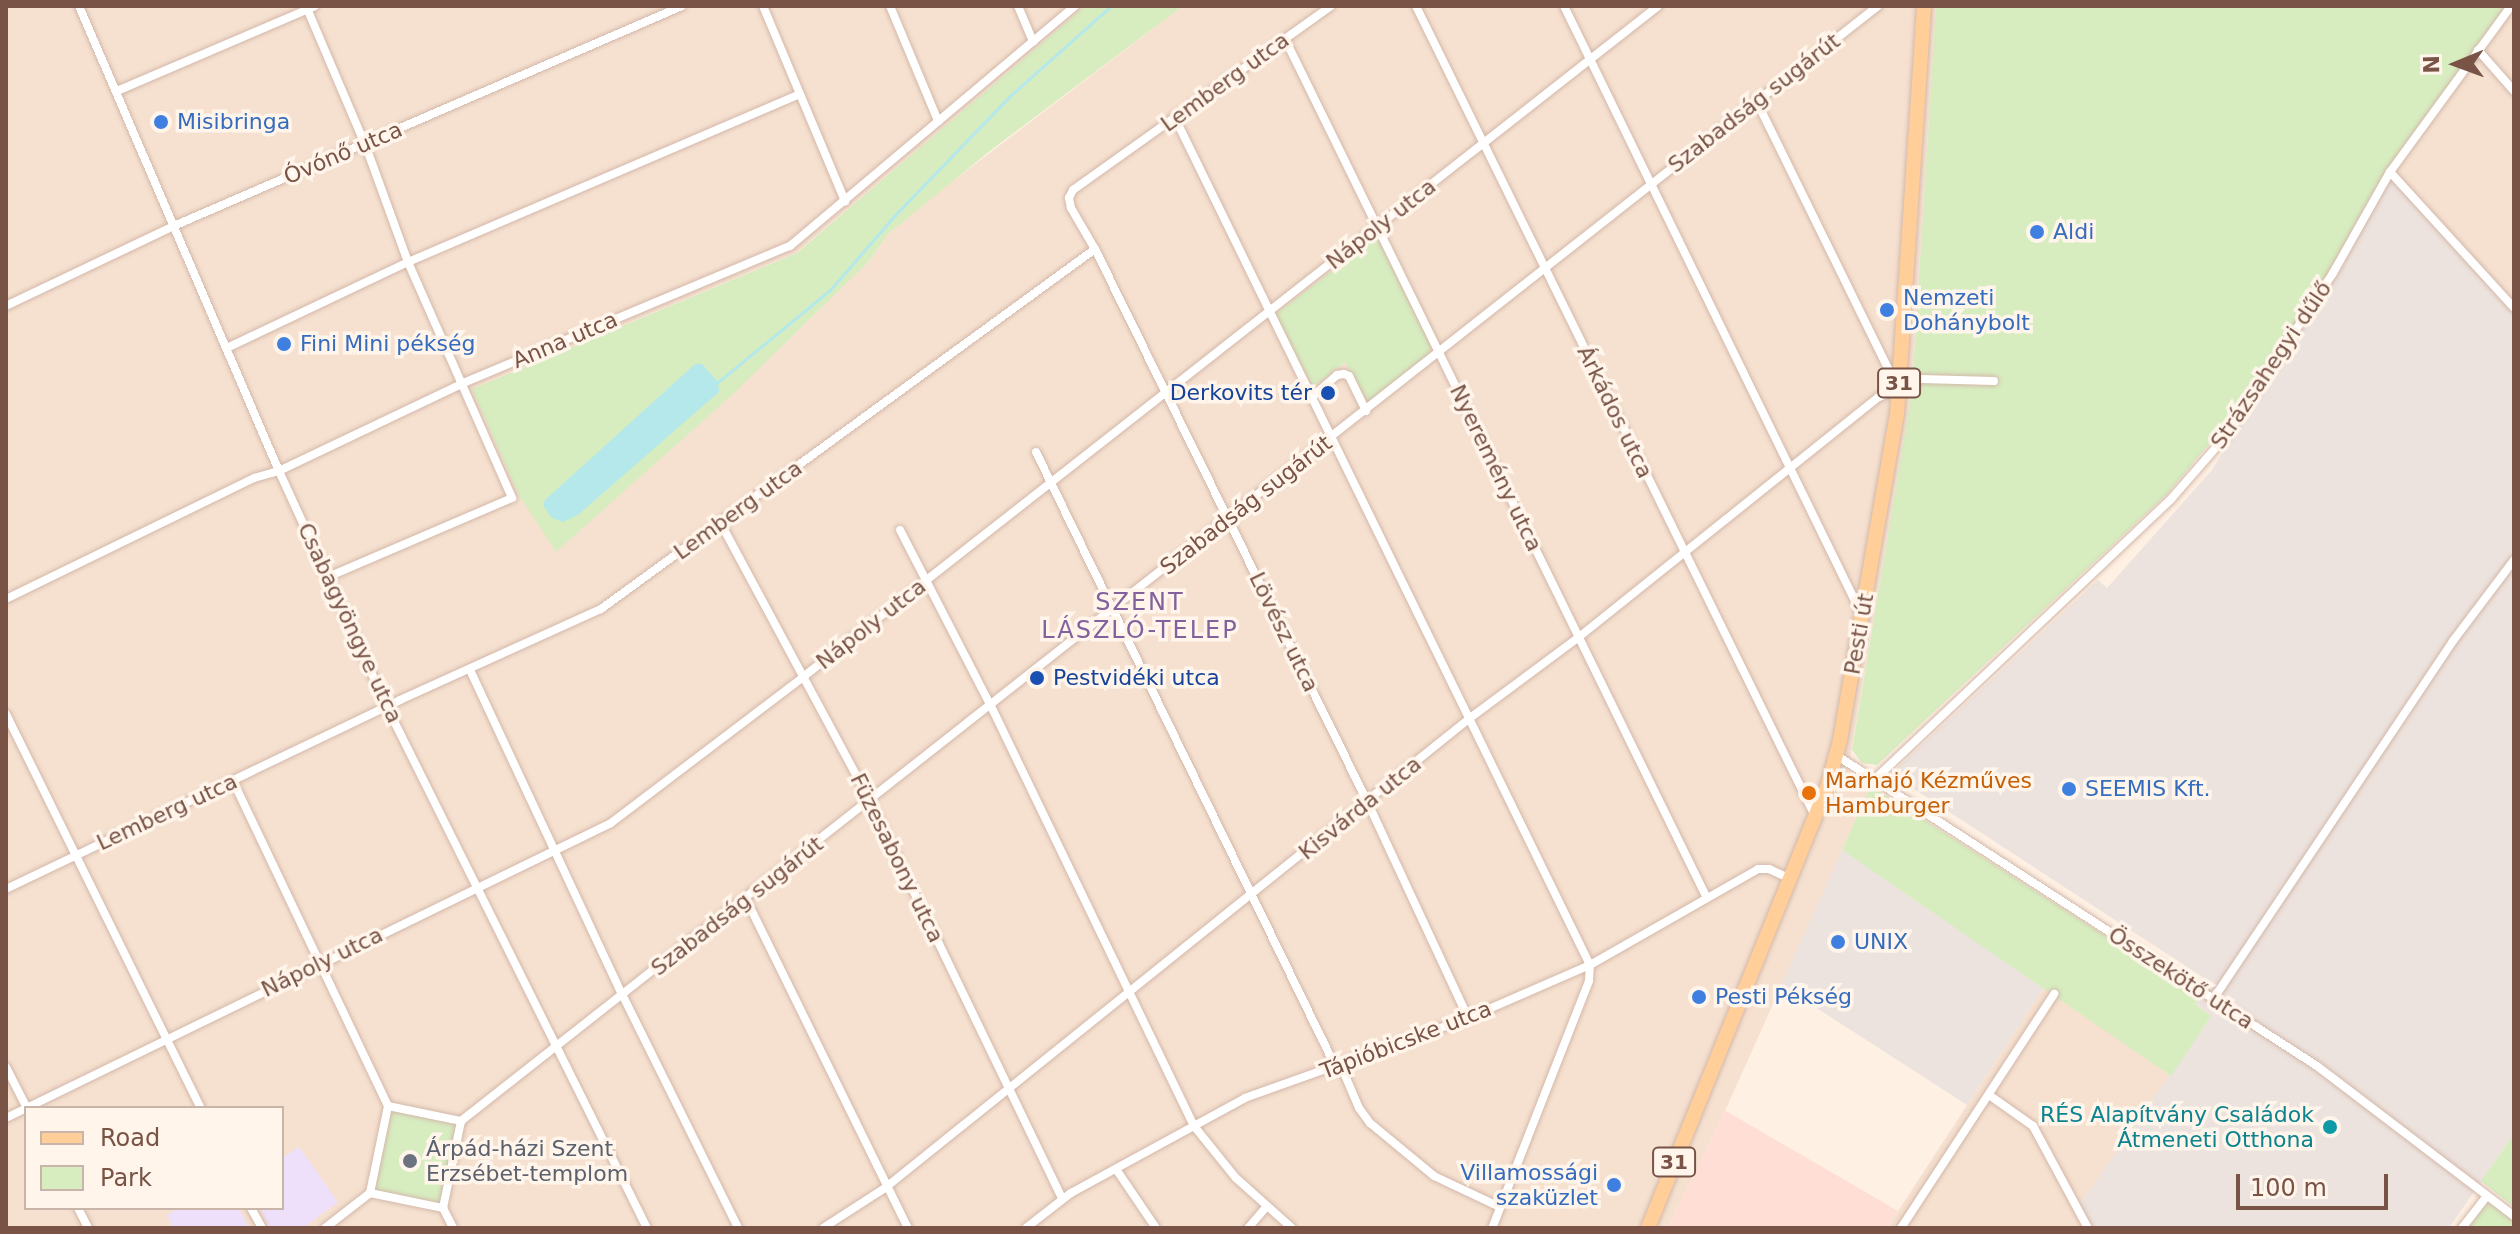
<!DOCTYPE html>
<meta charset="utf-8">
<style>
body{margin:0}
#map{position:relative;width:2520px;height:1234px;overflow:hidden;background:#fef0e3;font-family:"DejaVu Sans",sans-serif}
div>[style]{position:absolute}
.residential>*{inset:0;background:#f6e1d0}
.commercial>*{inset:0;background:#ffded6}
.industrial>*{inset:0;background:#ede3de}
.education>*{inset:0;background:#eedffa}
.green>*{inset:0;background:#d7edc0}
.water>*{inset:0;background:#b5e8ea}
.stream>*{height:3px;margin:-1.5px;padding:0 1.5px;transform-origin:1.5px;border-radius:1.5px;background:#b5e8ea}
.roads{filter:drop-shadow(0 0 2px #d3b8aa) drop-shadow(0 0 2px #d3b8aa)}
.minor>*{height:8px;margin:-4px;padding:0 4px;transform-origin:4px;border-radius:4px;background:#fff}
.primary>*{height:14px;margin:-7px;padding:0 7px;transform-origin:7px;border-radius:7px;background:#ffce99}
.dots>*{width:22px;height:22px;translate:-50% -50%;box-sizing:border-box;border:4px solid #fff5eb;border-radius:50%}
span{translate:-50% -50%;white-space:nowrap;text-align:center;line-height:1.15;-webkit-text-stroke:7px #fff5eb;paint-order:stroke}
.shield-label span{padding:2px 6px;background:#fff5eb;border:2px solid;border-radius:6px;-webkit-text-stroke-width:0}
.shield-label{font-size:20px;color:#795346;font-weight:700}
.street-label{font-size:22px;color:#795346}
.shop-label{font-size:22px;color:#366cbe}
.left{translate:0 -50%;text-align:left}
.right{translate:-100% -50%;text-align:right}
.transit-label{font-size:22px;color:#164399}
.food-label{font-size:22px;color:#c56008}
.culture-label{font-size:22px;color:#0d838f}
.worship-label{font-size:22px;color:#5b616d}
.neighbourhood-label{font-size:24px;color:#82619d;letter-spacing:2px}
.frame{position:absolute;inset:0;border:8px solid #795346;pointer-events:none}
.legend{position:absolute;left:24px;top:1106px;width:260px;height:104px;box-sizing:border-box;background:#fff5eb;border:2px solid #c9b4a9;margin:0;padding:10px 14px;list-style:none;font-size:24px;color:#795346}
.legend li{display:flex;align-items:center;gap:16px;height:40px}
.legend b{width:40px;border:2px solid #c9b4a9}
.north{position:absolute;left:2416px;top:24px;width:80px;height:80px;-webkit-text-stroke:6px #fff5eb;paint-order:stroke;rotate:269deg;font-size:22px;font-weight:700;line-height:32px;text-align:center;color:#795346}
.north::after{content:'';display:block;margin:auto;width:28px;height:36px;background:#795346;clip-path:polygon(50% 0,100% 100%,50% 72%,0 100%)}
.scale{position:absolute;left:2236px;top:1174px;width:152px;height:36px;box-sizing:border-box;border:4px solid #795346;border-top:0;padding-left:10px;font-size:24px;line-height:28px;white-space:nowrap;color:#795346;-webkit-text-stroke:6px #fff5eb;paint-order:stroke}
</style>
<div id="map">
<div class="residential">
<div style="clip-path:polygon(evenodd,6px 6px,1085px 6px,796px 253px,473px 388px,869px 261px,888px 234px,920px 206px,1183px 6px,1936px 6px,1912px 391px,1848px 771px,1871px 786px,1725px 1111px,1668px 1228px,6px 1228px,6px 6px,26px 1108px,282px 1108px,282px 1208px,26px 1208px,26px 1108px)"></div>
<div style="clip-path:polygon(2514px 6px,2514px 312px,2390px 172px)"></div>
<div style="clip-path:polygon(2044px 987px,2171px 1076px,2077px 1208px,2088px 1228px,1887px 1228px)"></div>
</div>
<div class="commercial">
<div style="clip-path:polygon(1725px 1111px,1726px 1111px,1898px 1211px,1887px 1228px,1668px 1228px)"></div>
</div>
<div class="industrial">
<div style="clip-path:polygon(2390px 172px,2514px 312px,2514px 1134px,2449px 1228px,2088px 1228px,2077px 1208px,2211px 1016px,2195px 1004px,2210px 982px,1891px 774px,2098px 580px,2107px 588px,2212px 470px,2333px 273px)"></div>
<div style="clip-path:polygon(1842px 850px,2044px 987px,1967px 1105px,1781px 985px)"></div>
</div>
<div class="education">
<div style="clip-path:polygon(299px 1147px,338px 1202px,303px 1228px,269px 1228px,260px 1208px,282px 1208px,282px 1158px)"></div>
<div style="clip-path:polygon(178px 1208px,239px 1208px,249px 1228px,173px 1228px,167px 1215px)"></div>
</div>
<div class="green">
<div style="clip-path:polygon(1085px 6px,1183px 6px,991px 150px,888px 234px,869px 261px,732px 395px,556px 552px,518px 494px,472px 389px,797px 253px)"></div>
<div style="clip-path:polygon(1936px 6px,2511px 6px,2390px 172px,2333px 273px,2231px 418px,2167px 494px,1877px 765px,1862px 763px,1852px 750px,1912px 391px)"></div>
<div style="clip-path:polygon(1378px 236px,1431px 345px,1428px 355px,1367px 403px,1345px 362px,1313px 387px,1274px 315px)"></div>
<div style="clip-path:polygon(1871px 786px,2200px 996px,2195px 1004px,2211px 1016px,2171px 1076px,1842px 850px)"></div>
<div style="clip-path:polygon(388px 1106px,461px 1121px,443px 1208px,370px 1193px)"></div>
<div style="clip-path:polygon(2514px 1134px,2514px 1207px,2481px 1181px)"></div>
<div style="clip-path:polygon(2486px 1197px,2514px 1217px,2514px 1228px,2462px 1228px)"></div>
</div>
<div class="water">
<div style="clip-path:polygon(695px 364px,702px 364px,718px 382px,719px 392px,578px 515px,563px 522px,552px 518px,543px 505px,545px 500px)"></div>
</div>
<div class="stream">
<div style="left:718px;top:382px;width:145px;rotate:-39.4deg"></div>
<div style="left:830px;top:290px;width:99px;rotate:-49.1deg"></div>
<div style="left:895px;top:215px;width:167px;rotate:-46deg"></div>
<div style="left:1011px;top:95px;width:134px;rotate:-41.7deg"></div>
</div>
<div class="roads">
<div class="minor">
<div style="left:79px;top:6px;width:506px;rotate:66.73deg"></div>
<div style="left:279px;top:471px;width:260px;rotate:65.4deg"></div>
<div style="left:387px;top:707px;width:582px;rotate:63.48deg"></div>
<div style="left:306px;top:6px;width:150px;rotate:66.9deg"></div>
<div style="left:365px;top:144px;width:126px;rotate:70deg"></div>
<div style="left:408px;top:262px;width:258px;rotate:66.2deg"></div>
<div style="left:512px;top:498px;width:198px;rotate:156.8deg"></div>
<div style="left:763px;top:6px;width:212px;rotate:67.2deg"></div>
<div style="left:890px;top:6px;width:125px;rotate:67.3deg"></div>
<div style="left:1018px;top:6px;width:39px;rotate:67deg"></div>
<div style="left:1331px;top:6px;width:317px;rotate:144.5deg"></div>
<div style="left:1073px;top:190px;width:9px;rotate:117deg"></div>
<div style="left:1069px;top:198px;width:10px;rotate:79deg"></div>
<div style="left:1071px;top:208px;width:48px;rotate:59.7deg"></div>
<div style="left:1095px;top:249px;width:615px;rotate:63.77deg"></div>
<div style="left:1367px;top:801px;width:239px;rotate:65deg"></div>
<div style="left:1416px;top:6px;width:903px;rotate:63.78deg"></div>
<div style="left:1564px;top:6px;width:674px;rotate:63.93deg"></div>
<div style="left:1285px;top:39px;width:957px;rotate:63.84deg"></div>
<div style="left:2478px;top:50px;width:55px;rotate:48.7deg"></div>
<div style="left:117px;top:91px;width:215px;rotate:-23.2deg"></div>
<div style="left:1756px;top:100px;width:317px;rotate:63.8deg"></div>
<div style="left:1175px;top:118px;width:943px;rotate:63.9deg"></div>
<div style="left:1590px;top:965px;width:16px;rotate:94deg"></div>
<div style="left:1589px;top:981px;width:265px;rotate:111.4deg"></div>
<div style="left:2390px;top:172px;width:184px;rotate:47.6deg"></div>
<div style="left:6px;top:306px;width:188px;rotate:-25.5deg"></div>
<div style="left:176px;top:225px;width:551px;rotate:-23.4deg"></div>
<div style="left:227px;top:348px;width:200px;rotate:-25.4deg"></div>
<div style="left:408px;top:262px;width:426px;rotate:-23.2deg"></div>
<div style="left:1313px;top:396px;width:32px;rotate:-41deg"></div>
<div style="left:1337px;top:375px;width:7px;rotate:-8deg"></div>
<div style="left:1344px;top:374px;width:5px;rotate:22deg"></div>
<div style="left:1349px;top:376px;width:39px;rotate:64deg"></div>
<div style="left:1036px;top:452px;width:685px;rotate:64.03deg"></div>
<div style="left:721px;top:524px;width:315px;rotate:61.7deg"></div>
<div style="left:870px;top:801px;width:442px;rotate:64.2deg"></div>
<div style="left:900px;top:530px;width:198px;rotate:62.7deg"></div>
<div style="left:991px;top:706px;width:466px;rotate:64.2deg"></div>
<div style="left:1194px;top:1126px;width:67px;rotate:51.1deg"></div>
<div style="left:1236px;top:1178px;width:75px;rotate:41.8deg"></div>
<div style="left:6px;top:599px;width:276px;rotate:-26deg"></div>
<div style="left:254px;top:478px;width:26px;rotate:-16deg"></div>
<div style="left:279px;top:471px;width:202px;rotate:-25.5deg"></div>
<div style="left:461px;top:384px;width:357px;rotate:-22.8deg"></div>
<div style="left:790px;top:246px;width:373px;rotate:-40.1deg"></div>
<div style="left:470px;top:670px;width:360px;rotate:64.9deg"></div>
<div style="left:623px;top:996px;width:259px;rotate:63.6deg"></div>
<div style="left:6px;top:714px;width:440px;rotate:63.7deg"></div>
<div style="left:1836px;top:755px;width:573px;rotate:32.89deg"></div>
<div style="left:2317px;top:1066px;width:248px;rotate:37.3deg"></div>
<div style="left:1874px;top:780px;width:409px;rotate:-43.4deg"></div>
<div style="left:2171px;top:499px;width:84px;rotate:-48.9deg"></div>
<div style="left:2226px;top:436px;width:195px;rotate:-56.7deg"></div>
<div style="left:2333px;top:273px;width:116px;rotate:-60.6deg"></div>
<div style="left:2390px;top:172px;width:205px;rotate:-53.9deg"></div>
<div style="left:233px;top:781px;width:360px;rotate:64.5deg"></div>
<div style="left:6px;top:889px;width:437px;rotate:-25.6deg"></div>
<div style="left:400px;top:700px;width:221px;rotate:-24.4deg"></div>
<div style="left:601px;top:609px;width:611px;rotate:-36.08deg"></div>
<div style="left:746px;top:899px;width:367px;rotate:63.8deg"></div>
<div style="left:2214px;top:998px;width:430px;rotate:-56.2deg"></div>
<div style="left:2453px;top:641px;width:101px;rotate:-53deg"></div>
<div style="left:1341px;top:1066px;width:46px;rotate:66.8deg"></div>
<div style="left:1359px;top:1108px;width:19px;rotate:54deg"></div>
<div style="left:1370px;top:1123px;width:83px;rotate:39.6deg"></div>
<div style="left:1434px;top:1176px;width:73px;rotate:25.2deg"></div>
<div style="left:6px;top:1067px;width:46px;rotate:62.9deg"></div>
<div style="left:1989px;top:1095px;width:54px;rotate:35.2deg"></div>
<div style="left:2033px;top:1126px;width:116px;rotate:61.7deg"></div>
<div style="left:6px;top:1118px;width:673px;rotate:-25.99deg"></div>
<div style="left:611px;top:823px;width:241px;rotate:-37.2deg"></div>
<div style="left:803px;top:677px;width:1087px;rotate:-38.12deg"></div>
<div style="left:461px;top:1121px;width:1803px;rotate:-38.2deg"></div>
<div style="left:1116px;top:1169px;width:71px;rotate:55.9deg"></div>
<div style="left:370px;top:1193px;width:75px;rotate:11.6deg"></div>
<div style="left:443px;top:1208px;width:89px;rotate:-78.3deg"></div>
<div style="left:370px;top:1193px;width:89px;rotate:-78.3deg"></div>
<div style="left:388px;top:1106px;width:75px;rotate:11.6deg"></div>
<div style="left:78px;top:1208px;width:22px;rotate:63deg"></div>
<div style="left:251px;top:1208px;width:23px;rotate:61deg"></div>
<div style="left:443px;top:1208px;width:22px;rotate:63deg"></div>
<div style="left:325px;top:1228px;width:57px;rotate:-37.9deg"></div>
<div style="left:823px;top:1228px;width:74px;rotate:-32.8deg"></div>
<div style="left:885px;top:1188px;width:750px;rotate:-38.78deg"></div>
<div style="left:1470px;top:718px;width:136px;rotate:-36.6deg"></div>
<div style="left:1579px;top:637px;width:384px;rotate:-38.7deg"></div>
<div style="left:1879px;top:397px;width:46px;rotate:-23.2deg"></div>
<div style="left:1921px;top:379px;width:73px;rotate:1.6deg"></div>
<div style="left:1026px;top:1228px;width:57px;rotate:-37.9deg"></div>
<div style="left:1071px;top:1193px;width:198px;rotate:-28.6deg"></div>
<div style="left:1245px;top:1098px;width:237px;rotate:-19.7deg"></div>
<div style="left:1468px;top:1018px;width:133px;rotate:-23.5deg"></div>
<div style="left:1590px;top:965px;width:193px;rotate:-29.7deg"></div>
<div style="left:1758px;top:869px;width:11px"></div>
<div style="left:1769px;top:869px;width:23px;rotate:25deg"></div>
<div style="left:1248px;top:1228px;width:29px;rotate:-49deg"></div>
<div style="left:1901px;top:1228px;width:280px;rotate:-56.8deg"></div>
<div style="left:2462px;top:1228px;width:39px;rotate:-52deg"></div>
</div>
<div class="primary">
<div style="left:1648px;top:1228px;width:475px;rotate:-67.9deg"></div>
<div style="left:1827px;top:788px;width:50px;rotate:-74.8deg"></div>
<div style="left:1840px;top:740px;width:331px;rotate:-80.1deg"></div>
<div style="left:1897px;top:414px;width:409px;rotate:-86.2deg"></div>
</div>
</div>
<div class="dots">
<div style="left:161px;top:122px;background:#3f7fe0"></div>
<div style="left:2037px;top:232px;background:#3f7fe0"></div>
<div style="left:1887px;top:310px;background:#3f7fe0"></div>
<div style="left:284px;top:344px;background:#3f7fe0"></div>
<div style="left:1328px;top:393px;background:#1a4fb4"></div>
<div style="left:1037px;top:678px;background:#1a4fb4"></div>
<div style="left:2069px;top:789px;background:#3f7fe0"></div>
<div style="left:1809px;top:793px;background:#e8710a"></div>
<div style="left:1838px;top:942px;background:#3f7fe0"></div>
<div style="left:1699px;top:997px;background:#3f7fe0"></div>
<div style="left:2330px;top:1127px;background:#0f9aa8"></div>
<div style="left:410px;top:1161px;background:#6b7280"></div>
<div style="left:1614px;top:1185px;background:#3f7fe0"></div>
</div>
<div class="shield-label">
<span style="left:1899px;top:383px">31</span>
<span style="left:1674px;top:1162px">31</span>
</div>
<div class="street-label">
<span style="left:1225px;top:82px;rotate:-36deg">Lemberg utca</span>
<span style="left:1754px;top:103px;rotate:-38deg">Szabadság sugárút</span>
<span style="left:343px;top:153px;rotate:-23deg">Óvónő utca</span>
<span style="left:1381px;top:224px;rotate:-38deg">Nápoly utca</span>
<span style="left:565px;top:340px;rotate:-23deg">Anna utca</span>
<span style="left:2271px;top:365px;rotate:-56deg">Strázsahegyi dűlő</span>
<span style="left:1615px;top:412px;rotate:64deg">Árkádos utca</span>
<span style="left:1496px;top:468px;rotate:64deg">Nyeremény utca</span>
<span style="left:1246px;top:505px;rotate:-38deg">Szabadság sugárút</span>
<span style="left:738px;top:510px;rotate:-36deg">Lemberg utca</span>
<span style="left:350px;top:623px;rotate:65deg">Csabagyöngye utca</span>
<span style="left:871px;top:624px;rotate:-38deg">Nápoly utca</span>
<span style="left:1284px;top:632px;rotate:64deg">Lövész utca</span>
<span style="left:1859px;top:634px;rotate:-80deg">Pesti út</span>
<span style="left:1360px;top:808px;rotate:-39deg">Kisvárda utca</span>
<span style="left:167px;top:812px;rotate:-25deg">Lemberg utca</span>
<span style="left:897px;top:858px;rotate:64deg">Füzesabony utca</span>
<span style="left:737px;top:906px;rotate:-38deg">Szabadság sugárút</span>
<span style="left:322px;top:962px;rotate:-26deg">Nápoly utca</span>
<span style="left:2181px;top:978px;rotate:33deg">Összekötő utca</span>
<span style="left:1406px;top:1040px;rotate:-21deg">Tápióbicske utca</span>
</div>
<div class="shop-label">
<span class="left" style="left:177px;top:122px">Misibringa</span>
<span class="left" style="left:2053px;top:232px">Aldi</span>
<span class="left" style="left:1903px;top:310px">Nemzeti<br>Dohánybolt</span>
<span class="left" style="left:300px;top:344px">Fini Mini pékség</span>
<span class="left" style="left:2085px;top:789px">SEEMIS Kft.</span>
<span class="left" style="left:1854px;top:942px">UNIX</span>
<span class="left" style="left:1715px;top:997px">Pesti Pékség</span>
<span class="right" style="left:1598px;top:1185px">Villamossági<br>szaküzlet</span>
</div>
<div class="transit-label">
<span class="right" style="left:1312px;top:393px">Derkovits tér</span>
<span class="left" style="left:1053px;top:678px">Pestvidéki utca</span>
</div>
<div class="food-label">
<span class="left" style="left:1825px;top:793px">Marhajó Kézműves<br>Hamburger</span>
</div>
<div class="culture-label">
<span class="right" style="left:2314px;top:1127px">RÉS Alapítvány Családok<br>Átmeneti Otthona</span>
</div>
<div class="worship-label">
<span class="left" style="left:426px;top:1161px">Árpád-házi Szent<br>Erzsébet-templom</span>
</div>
<div class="neighbourhood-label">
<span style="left:1140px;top:617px">SZENT<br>LÁSZLÓ-TELEP</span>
</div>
<div class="frame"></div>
<ul class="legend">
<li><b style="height:10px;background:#ffce99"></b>Road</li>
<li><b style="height:22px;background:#d7edc0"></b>Park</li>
</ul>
<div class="north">N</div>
<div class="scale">100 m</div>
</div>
